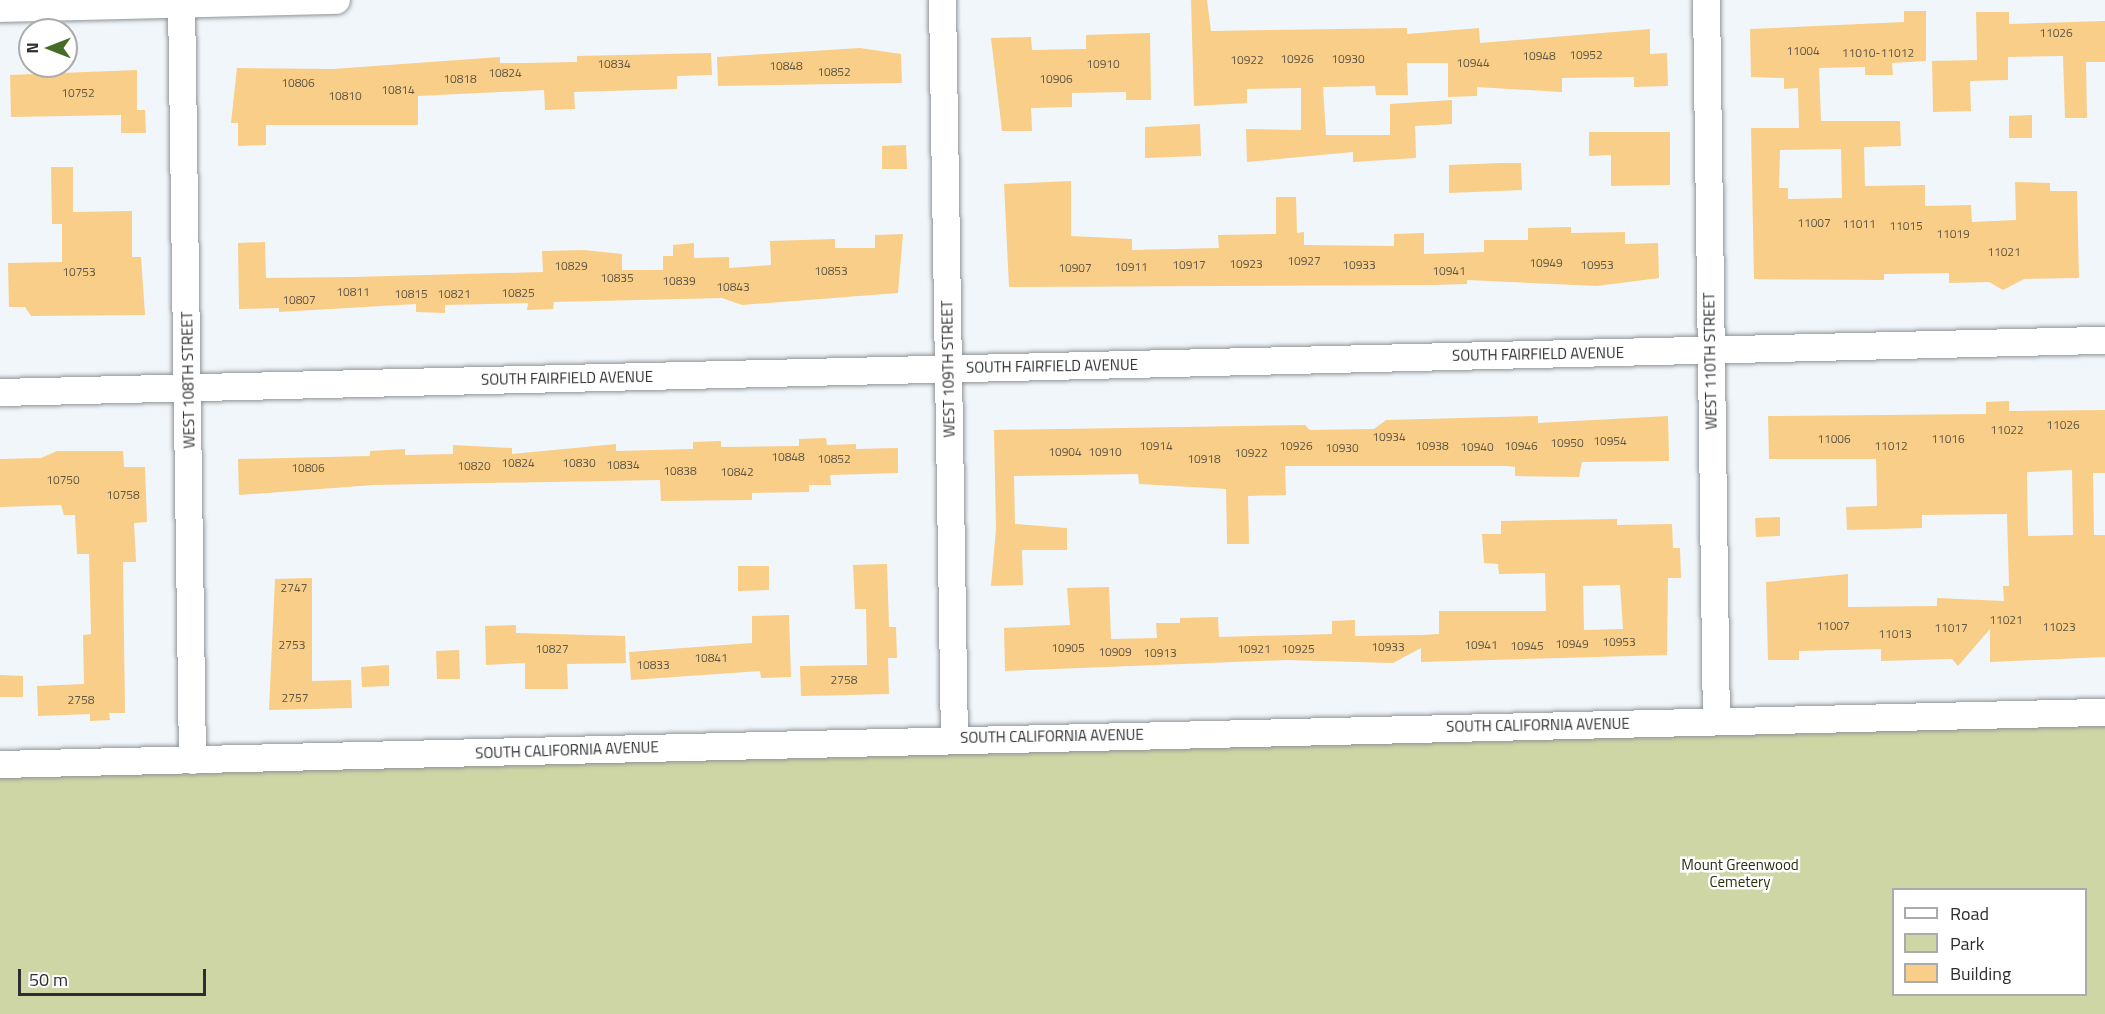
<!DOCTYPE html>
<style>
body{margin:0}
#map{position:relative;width:2105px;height:1014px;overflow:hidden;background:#f1f6fa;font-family:"Titillium Web",sans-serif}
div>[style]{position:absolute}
.green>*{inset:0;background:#cfd6a5}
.building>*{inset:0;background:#f8ce88}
.roads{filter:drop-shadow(0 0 2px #8f9497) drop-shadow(0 0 2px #8f9497)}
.minor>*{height:27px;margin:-13.5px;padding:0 13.5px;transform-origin:13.5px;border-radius:13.5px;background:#fff}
span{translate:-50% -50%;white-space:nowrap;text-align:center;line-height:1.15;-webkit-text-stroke:5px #fff;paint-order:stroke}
.number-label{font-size:12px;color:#5f5645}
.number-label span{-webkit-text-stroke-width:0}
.street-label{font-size:15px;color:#2c2e2f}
.park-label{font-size:15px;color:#2c2f0e}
.legend{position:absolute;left:1892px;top:888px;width:195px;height:108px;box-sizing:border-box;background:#fff;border:2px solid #ababac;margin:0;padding:8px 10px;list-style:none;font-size:18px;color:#2c2e2f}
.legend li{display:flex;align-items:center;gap:12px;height:30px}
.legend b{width:30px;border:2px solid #ababac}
.north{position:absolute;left:18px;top:18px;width:60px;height:60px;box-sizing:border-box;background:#fff;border:2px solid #ababac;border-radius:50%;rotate:270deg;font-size:16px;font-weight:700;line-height:24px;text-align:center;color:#2c2e2f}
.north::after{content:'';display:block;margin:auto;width:21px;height:27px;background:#476c25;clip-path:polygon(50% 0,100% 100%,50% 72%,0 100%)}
.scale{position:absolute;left:18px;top:969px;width:188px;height:27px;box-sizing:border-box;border:3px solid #2c2e2f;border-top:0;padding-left:8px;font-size:18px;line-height:21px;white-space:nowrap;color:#2c2e2f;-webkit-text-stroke:4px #fff;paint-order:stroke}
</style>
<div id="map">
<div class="green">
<div style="clip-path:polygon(evenodd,2105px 721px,2105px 1014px,0 1014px,0 778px,2105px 721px,1894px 890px,2086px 890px,2086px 994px,1894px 994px,1894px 890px)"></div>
</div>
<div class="building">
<div style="clip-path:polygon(1191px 0,1207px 0,1211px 31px,1407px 28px,1407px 34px,1479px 28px,1480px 43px,1650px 29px,1650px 54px,1667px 53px,1668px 86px,1634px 87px,1634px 77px,1562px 78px,1562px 92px,1477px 87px,1477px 96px,1448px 97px,1448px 63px,1407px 63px,1408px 95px,1376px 95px,1375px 86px,1323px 87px,1326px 135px,1390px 135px,1390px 104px,1452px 100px,1452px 124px,1415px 126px,1416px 158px,1353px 162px,1353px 152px,1247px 162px,1246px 129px,1301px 130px,1301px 88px,1247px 89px,1247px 103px,1194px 106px)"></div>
<div style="clip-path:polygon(evenodd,1904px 11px,1926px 11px,1926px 61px,1892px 63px,1893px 75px,1865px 75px,1865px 67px,1819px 68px,1821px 121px,1900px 121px,1901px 146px,1864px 147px,1865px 186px,1925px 185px,1925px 206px,1971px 205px,1972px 222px,2016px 220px,2015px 182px,2050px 183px,2050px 191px,2077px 191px,2079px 278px,2024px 279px,2003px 290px,1989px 282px,1949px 283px,1949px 273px,1884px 274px,1884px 280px,1754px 279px,1751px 128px,1799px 128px,1798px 88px,1784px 89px,1784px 78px,1751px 77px,1750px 29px,1904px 22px,1904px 11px,1841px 149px,1842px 198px,1788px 199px,1788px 188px,1779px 188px,1780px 150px,1841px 149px)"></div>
<div style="clip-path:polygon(1976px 12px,2009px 12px,2009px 24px,2105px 21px,2105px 62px,2086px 62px,2087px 118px,2065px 118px,2063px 56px,2008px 57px,2008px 80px,1970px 81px,1971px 111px,1933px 112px,1932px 61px,1977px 60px)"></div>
<div style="clip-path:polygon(1150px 33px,1151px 100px,1126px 100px,1126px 92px,1072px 93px,1072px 107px,1031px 108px,1032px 131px,1002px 131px,991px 38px,1031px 37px,1032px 50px,1086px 49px,1086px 35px)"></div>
<div style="clip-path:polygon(860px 48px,901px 54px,902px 83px,718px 86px,717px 57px)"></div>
<div style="clip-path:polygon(711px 53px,712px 75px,677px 76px,677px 89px,574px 92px,575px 109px,545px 110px,544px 90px,418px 96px,418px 125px,266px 125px,266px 145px,238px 146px,238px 123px,231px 123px,237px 68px,333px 69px,500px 57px,500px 63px,525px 63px,577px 62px,577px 56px)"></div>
<div style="clip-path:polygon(137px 70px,137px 110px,145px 110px,146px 133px,121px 133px,121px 115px,11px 117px,10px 75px)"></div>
<div style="clip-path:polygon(2032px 115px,2032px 138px,2009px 138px,2009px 116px)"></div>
<div style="clip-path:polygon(1200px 124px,1201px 156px,1145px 158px,1145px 127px)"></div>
<div style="clip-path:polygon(1589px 132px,1670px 132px,1670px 185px,1611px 186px,1611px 155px,1589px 156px)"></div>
<div style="clip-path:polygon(906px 145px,907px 169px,882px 169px,882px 146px)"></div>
<div style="clip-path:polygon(1502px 163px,1521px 163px,1522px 190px,1449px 193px,1449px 165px)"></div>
<div style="clip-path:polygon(51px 167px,73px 167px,73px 212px,132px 211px,132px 257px,141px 257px,145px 315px,31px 316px,25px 307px,9px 307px,8px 263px,62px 262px,62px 224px,52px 224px)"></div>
<div style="clip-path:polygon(1071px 181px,1071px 236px,1132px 239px,1132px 250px,1219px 248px,1218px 235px,1276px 234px,1276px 197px,1296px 197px,1297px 233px,1304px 232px,1304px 245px,1394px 246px,1394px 234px,1424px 233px,1424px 254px,1484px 252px,1484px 240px,1528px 240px,1528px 228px,1571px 227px,1571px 233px,1625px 232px,1625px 244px,1658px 243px,1659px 278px,1597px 286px,1467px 280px,1467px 284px,1431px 285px,1009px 287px,1004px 184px)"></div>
<div style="clip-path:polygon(903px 234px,898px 293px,742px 305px,722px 298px,554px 302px,553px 309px,527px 310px,528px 303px,445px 305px,445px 313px,416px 312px,416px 304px,279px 312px,279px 308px,239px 309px,238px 243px,265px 242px,266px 278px,352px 277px,543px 272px,542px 251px,584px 250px,622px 254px,622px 270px,663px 270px,663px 256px,673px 256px,673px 245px,694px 243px,694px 258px,729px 257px,729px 268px,771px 265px,770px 241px,835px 239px,835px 248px,875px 248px,875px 235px)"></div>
<div style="clip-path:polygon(evenodd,2009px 401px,2009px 411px,2105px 410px,2105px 473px,2093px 473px,2094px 535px,2105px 535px,2105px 657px,1990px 662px,1990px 629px,1958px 666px,1952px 659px,1881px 661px,1881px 649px,1799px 651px,1799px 660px,1768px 660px,1766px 582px,1848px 574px,1848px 607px,1937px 606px,1937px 598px,2004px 601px,2003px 586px,2009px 586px,2007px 514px,1922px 515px,1922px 528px,1847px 530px,1846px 507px,1877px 506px,1876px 459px,1769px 459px,1768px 416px,1986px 414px,1986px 402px,2009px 401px,2072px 470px,2073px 535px,2028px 536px,2027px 472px,2072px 470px)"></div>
<div style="clip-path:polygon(1538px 416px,1538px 423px,1668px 416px,1669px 461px,1582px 462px,1579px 477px,1515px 476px,1515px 467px,1508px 466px,1285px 466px,1286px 495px,1248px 496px,1249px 544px,1227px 544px,1226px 489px,1139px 484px,1138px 474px,1014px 476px,1015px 524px,1067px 528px,1067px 550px,1022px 550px,1023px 585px,991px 586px,996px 529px,994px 430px,1305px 425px,1310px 430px,1374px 429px,1386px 420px)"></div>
<div style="clip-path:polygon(826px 438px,827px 445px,856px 444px,856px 449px,898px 448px,898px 473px,830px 475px,831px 485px,809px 485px,809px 492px,752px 493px,752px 500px,661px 501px,660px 480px,373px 485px,239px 495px,238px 459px,370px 456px,370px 451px,405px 449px,405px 455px,453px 454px,453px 445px,512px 448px,512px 454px,616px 444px,616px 451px,693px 449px,693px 442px,721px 441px,721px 447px,799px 446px,799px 439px)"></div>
<div style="clip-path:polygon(57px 451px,123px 451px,124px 467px,145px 467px,147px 522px,134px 523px,136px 562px,123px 562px,125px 713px,109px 713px,110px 720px,90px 721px,90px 714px,38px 716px,37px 686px,84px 684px,83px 635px,91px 634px,89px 554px,77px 554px,75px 515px,64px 515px,61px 505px,0 507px,0 459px,41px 458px)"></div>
<div style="clip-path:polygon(1780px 517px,1780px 536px,1756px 537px,1755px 518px)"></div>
<div style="clip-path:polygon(evenodd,1617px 519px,1617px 525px,1672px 524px,1673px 548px,1680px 548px,1681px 578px,1668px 578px,1667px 655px,1421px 662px,1421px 648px,1393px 663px,1287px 660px,1005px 671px,1004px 628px,1070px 625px,1067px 588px,1109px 587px,1111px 639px,1157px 638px,1156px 623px,1180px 623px,1180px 618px,1218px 617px,1219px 637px,1332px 634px,1332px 621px,1355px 620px,1355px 636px,1421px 635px,1439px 634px,1439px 611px,1546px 611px,1545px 573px,1499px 574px,1498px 564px,1484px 563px,1482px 534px,1501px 534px,1501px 521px,1617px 519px,1620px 585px,1623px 629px,1584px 630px,1583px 586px,1620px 585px)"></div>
<div style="clip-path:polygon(887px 564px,889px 627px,896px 627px,897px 658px,888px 658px,889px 694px,801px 696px,800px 666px,867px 665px,866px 609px,855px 609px,853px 565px)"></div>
<div style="clip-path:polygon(738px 566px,769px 566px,769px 590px,738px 591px)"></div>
<div style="clip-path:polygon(312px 578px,312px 681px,351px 680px,352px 708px,269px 710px,275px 579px)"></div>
<div style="clip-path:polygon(789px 615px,791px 677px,761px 678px,760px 671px,631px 680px,629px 652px,752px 643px,752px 616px)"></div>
<div style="clip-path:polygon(516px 625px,516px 633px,625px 636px,626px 663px,567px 664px,568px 689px,525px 689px,525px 663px,486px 665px,485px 626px)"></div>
<div style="clip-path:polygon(459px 650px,460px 679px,437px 679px,436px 651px)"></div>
<div style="clip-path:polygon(389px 665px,389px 686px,362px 687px,361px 667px)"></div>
<div style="clip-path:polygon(0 675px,23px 676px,23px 697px,0 697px)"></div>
</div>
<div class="roads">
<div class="minor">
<div style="left:181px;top:0;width:760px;rotate:89.17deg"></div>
<div style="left:942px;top:0;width:739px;rotate:89.07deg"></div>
<div style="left:1706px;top:0;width:721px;rotate:89.21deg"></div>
<div style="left:0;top:8px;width:336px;rotate:-1.4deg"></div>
<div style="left:0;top:392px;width:2106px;rotate:-1.42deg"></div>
<div style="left:0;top:764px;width:2106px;rotate:-1.42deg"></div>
</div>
</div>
<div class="number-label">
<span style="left:2056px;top:33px">11026</span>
<span style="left:1803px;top:51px">11004</span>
<span style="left:1878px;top:53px">11010-11012</span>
<span style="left:1586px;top:55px">10952</span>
<span style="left:1539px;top:56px">10948</span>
<span style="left:1297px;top:59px">10926</span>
<span style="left:1348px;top:59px">10930</span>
<span style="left:1247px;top:60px">10922</span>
<span style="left:1473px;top:63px">10944</span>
<span style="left:614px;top:64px">10834</span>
<span style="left:1103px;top:64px">10910</span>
<span style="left:786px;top:66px">10848</span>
<span style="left:834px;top:72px">10852</span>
<span style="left:505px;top:73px">10824</span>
<span style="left:460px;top:79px">10818</span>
<span style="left:1056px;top:79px">10906</span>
<span style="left:298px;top:83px">10806</span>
<span style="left:398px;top:90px">10814</span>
<span style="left:78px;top:93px">10752</span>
<span style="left:345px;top:96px">10810</span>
<span style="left:1814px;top:223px">11007</span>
<span style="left:1859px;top:224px">11011</span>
<span style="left:1906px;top:226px">11015</span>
<span style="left:1953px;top:234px">11019</span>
<span style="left:2004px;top:252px">11021</span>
<span style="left:1304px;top:261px">10927</span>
<span style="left:1546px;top:263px">10949</span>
<span style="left:1246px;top:264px">10923</span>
<span style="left:1189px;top:265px">10917</span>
<span style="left:1359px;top:265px">10933</span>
<span style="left:1597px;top:265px">10953</span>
<span style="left:571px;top:266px">10829</span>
<span style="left:1131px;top:267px">10911</span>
<span style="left:1075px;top:268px">10907</span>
<span style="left:831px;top:271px">10853</span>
<span style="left:1449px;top:271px">10941</span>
<span style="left:79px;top:272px">10753</span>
<span style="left:617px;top:278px">10835</span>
<span style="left:679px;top:281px">10839</span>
<span style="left:733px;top:287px">10843</span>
<span style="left:353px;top:292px">10811</span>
<span style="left:518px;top:293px">10825</span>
<span style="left:411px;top:294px">10815</span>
<span style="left:454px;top:294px">10821</span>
<span style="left:299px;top:300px">10807</span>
<span style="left:2063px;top:425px">11026</span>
<span style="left:2007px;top:430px">11022</span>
<span style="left:1389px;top:437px">10934</span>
<span style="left:1834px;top:439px">11006</span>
<span style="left:1948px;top:439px">11016</span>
<span style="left:1610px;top:441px">10954</span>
<span style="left:1567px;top:443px">10950</span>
<span style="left:1156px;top:446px">10914</span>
<span style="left:1296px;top:446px">10926</span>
<span style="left:1432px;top:446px">10938</span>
<span style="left:1521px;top:446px">10946</span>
<span style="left:1891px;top:446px">11012</span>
<span style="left:1477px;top:447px">10940</span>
<span style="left:1342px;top:448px">10930</span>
<span style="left:1065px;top:452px">10904</span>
<span style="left:1105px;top:452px">10910</span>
<span style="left:1251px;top:453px">10922</span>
<span style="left:788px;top:457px">10848</span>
<span style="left:834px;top:459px">10852</span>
<span style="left:1204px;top:459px">10918</span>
<span style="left:518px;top:463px">10824</span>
<span style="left:579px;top:463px">10830</span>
<span style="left:623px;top:465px">10834</span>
<span style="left:474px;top:466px">10820</span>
<span style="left:308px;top:468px">10806</span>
<span style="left:680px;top:471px">10838</span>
<span style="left:737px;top:472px">10842</span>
<span style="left:63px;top:480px">10750</span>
<span style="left:123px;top:495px">10758</span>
<span style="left:294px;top:588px">2747</span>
<span style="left:2006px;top:620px">11021</span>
<span style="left:1833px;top:626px">11007</span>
<span style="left:2059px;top:627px">11023</span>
<span style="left:1951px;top:628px">11017</span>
<span style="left:1895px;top:634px">11013</span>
<span style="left:1619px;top:642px">10953</span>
<span style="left:1572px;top:644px">10949</span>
<span style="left:292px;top:645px">2753</span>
<span style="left:1481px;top:645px">10941</span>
<span style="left:1527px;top:646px">10945</span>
<span style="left:1388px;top:647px">10933</span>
<span style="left:1068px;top:648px">10905</span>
<span style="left:552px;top:649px">10827</span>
<span style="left:1254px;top:649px">10921</span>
<span style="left:1298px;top:649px">10925</span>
<span style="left:1115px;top:652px">10909</span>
<span style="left:1160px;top:653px">10913</span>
<span style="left:711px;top:658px">10841</span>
<span style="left:653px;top:665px">10833</span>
<span style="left:844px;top:680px">2758</span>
<span style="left:295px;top:698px">2757</span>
<span style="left:81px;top:700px">2758</span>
</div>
<div class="street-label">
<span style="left:1538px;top:354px;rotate:-1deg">SOUTH FAIRFIELD AVENUE</span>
<span style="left:1710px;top:361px;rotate:-91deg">WEST 110TH STREET</span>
<span style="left:1052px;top:366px;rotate:-1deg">SOUTH FAIRFIELD AVENUE</span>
<span style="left:948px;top:369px;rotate:-91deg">WEST 109TH STREET</span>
<span style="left:567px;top:378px;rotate:-1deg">SOUTH FAIRFIELD AVENUE</span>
<span style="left:188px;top:380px;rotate:-91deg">WEST 108TH STREET</span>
<span style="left:1538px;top:725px;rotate:-1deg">SOUTH CALIFORNIA AVENUE</span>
<span style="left:1052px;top:736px;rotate:-1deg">SOUTH CALIFORNIA AVENUE</span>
<span style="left:567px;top:750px;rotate:-2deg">SOUTH CALIFORNIA AVENUE</span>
</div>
<div class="park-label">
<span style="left:1740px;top:873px">Mount Greenwood<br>Cemetery</span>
</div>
<ul class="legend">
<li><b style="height:8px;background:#fff"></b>Road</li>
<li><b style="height:16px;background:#cfd6a5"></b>Park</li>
<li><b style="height:16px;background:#f8ce88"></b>Building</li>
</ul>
<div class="north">N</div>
<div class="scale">50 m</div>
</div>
